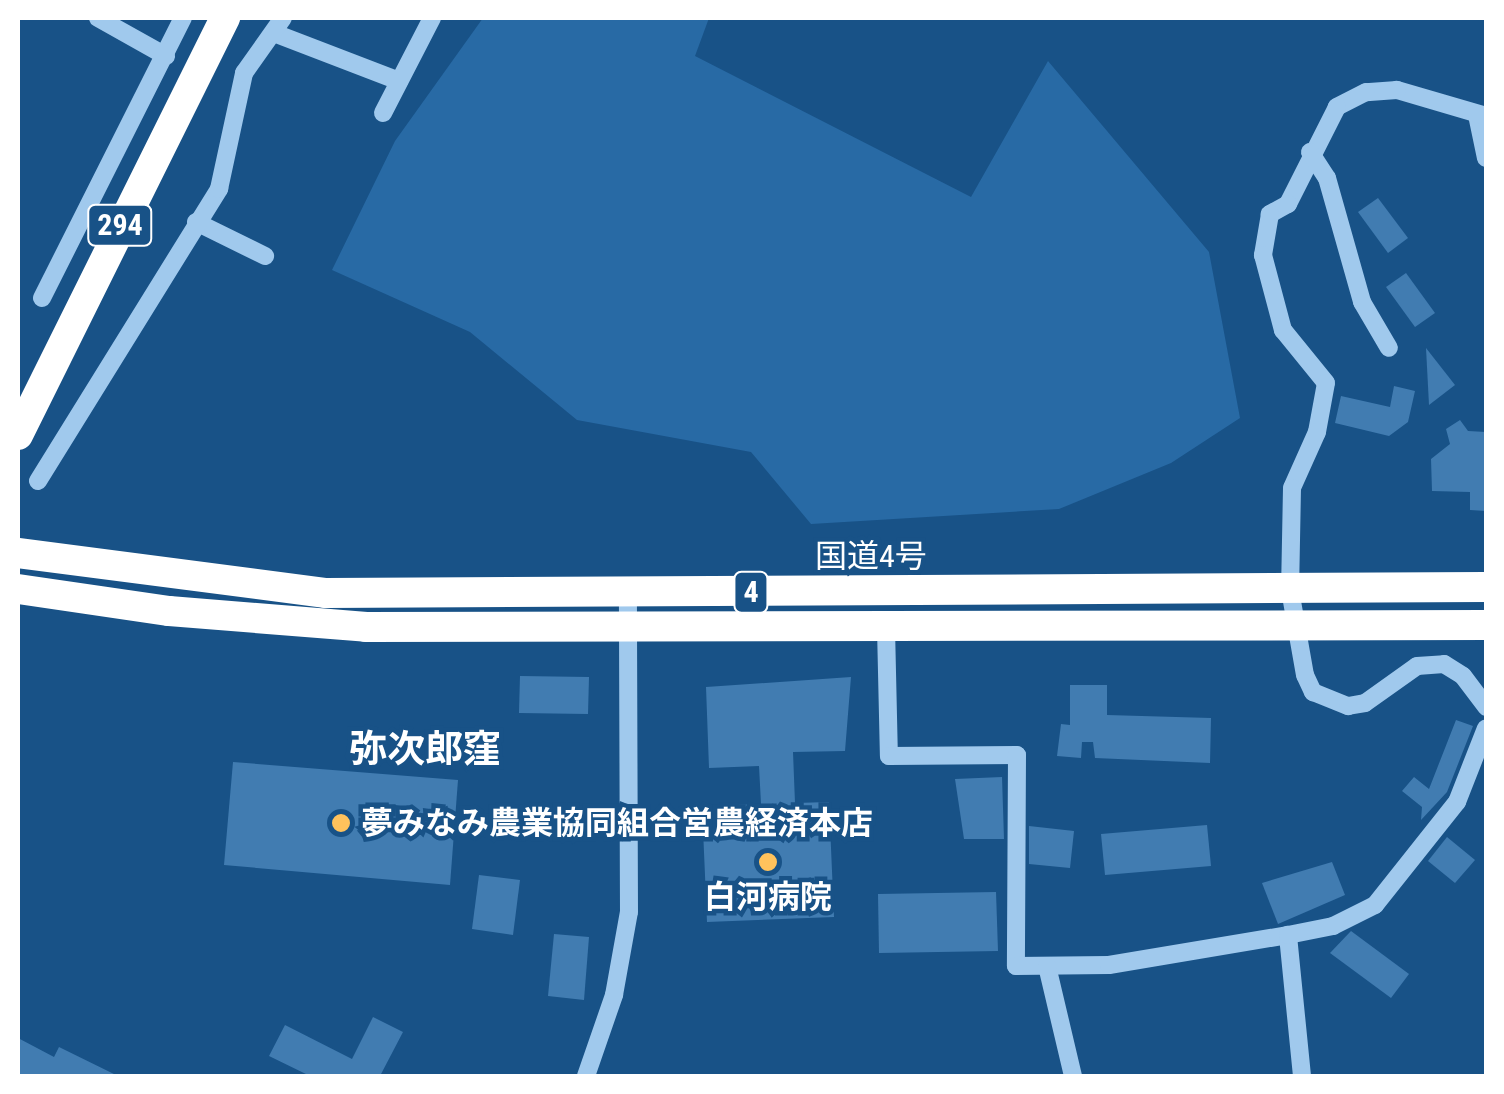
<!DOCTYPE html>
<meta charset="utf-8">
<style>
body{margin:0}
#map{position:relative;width:1504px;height:1094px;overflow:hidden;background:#185287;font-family:"Roboto Condensed","Noto Sans JP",sans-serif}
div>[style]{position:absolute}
.green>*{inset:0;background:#286aa5}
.building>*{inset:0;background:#417cb1}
.minor>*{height:18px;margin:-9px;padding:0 9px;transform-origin:9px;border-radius:9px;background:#a0c9ed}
.highway>*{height:30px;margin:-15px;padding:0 15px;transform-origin:15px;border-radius:15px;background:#fff}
.dots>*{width:28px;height:28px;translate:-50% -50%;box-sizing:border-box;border:5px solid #185287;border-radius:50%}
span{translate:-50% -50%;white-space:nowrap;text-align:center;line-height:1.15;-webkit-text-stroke:9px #185287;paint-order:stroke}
.shield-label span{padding:2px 8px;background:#185287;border:2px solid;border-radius:8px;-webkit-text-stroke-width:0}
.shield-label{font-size:30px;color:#fff;font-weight:700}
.street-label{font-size:32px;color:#fff}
.poi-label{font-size:32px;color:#fff;font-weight:700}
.left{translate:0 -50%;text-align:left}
.quarter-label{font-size:38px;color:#fff;font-weight:700}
.frame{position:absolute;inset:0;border:20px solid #fff;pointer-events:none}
</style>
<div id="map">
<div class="green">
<div style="clip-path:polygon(483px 18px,709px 18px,695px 56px,971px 197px,1048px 61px,1209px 252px,1240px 418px,1171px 463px,1059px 509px,811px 524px,751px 452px,577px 420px,470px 332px,332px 270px,395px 141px)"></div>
</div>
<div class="building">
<div style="clip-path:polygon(1378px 198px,1408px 238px,1388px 253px,1358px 212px)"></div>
<div style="clip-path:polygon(1406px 273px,1435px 313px,1415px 327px,1386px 287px)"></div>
<div style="clip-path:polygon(1426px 348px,1455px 385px,1429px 405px)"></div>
<div style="clip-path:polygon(1394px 386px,1415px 391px,1408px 422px,1389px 436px,1335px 423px,1341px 396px,1390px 407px)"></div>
<div style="clip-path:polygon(1460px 420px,1468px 431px,1486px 432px,1486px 511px,1470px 510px,1470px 492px,1432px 491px,1431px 459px,1450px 444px,1446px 429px)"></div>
<div style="clip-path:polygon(520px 676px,589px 677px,588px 714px,519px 713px)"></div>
<div style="clip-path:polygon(851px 677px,845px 751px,793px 752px,795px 803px,829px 802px,834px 917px,707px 922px,702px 806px,761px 804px,759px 766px,709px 768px,706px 687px)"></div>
<div style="clip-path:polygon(1070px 685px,1107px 685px,1107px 715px,1211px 718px,1210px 763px,1095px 758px,1093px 742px,1082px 742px,1081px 758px,1057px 756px,1061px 724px,1070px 725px)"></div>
<div style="clip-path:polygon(1456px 720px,1473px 726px,1447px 792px,1421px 820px,1422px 807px,1402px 791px,1414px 777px,1429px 789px)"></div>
<div style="clip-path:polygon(233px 762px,458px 780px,450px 885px,224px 865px)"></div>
<div style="clip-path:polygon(1002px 777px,1004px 839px,964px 839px,955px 779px)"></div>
<div style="clip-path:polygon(1207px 825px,1211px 866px,1105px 875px,1101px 834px)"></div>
<div style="clip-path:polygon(1029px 826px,1074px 831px,1070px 868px,1029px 864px)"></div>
<div style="clip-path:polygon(1447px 837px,1475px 860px,1455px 883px,1428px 861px)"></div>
<div style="clip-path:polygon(1332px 862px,1345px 895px,1278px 924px,1262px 883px)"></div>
<div style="clip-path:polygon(479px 875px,520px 880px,513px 935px,472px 929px)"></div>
<div style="clip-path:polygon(996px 892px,998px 951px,879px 953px,878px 894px)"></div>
<div style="clip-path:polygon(1351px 931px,1409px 974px,1391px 998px,1330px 953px)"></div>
<div style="clip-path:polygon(554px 934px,589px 937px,584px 1000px,548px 996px)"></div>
<div style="clip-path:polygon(373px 1017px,403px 1032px,380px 1076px,310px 1076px,269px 1056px,285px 1025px,352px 1059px)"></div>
<div style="clip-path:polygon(18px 1038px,54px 1057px,59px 1047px,118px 1076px,18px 1076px)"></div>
</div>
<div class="minor">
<div style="left:98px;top:18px;width:78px;rotate:29.2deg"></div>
<div style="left:274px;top:33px;width:134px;rotate:21deg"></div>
<div style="left:383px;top:113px;width:107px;rotate:-62.7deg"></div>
<div style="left:1477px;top:115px;width:44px;rotate:78.2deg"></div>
<div style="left:1486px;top:116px;width:93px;rotate:-163.7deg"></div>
<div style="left:1397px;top:90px;width:31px;rotate:176deg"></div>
<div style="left:1366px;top:92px;width:33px;rotate:153deg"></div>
<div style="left:1337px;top:107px;width:109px;rotate:116.8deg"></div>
<div style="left:1288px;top:204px;width:21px;rotate:151deg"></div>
<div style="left:1270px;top:214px;width:42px;rotate:99.7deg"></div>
<div style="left:1263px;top:255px;width:78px;rotate:75.1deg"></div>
<div style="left:1283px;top:330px;width:68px;rotate:50.9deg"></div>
<div style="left:1326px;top:383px;width:50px;rotate:100.4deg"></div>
<div style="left:1317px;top:432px;width:61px;rotate:114.1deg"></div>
<div style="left:1292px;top:488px;width:102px;rotate:91.1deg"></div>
<div style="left:1290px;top:590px;width:86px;rotate:80deg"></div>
<div style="left:1305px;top:675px;width:19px;rotate:65deg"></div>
<div style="left:1313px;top:692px;width:38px;rotate:22deg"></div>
<div style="left:1348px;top:706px;width:17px;rotate:-10deg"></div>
<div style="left:1365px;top:703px;width:64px;rotate:-35.4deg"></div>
<div style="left:1417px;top:666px;width:27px;rotate:-4deg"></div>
<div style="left:1444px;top:664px;width:22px;rotate:32deg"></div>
<div style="left:1463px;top:676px;width:39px;rotate:53deg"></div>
<div style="left:1310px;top:152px;width:31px;rotate:57deg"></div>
<div style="left:1327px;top:178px;width:129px;rotate:74.2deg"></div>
<div style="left:1362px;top:302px;width:53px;rotate:59.6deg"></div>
<div style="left:196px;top:222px;width:77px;rotate:26.2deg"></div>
<div style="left:42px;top:298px;width:313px;rotate:-63.3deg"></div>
<div style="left:38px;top:481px;width:344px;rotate:-58.2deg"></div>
<div style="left:219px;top:189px;width:119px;rotate:-77.8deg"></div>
<div style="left:244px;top:73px;width:67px;rotate:-54.7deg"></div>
<div style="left:886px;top:628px;width:128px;rotate:88.7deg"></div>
<div style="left:889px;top:756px;width:128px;rotate:-0.4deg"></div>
<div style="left:1017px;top:755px;width:211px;rotate:90.3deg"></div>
<div style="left:1016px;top:966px;width:93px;rotate:-0.6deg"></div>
<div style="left:1109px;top:965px;width:181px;rotate:-9.5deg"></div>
<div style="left:1047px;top:966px;width:113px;rotate:76.7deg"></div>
<div style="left:586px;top:1076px;width:86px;rotate:-70.9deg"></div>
<div style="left:614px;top:995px;width:84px;rotate:-79.8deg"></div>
<div style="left:629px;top:912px;width:317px;rotate:-90.2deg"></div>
<div style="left:1302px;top:1076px;width:142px;rotate:-95.7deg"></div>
<div style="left:1288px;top:935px;width:46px;rotate:-11.3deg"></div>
<div style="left:1333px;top:926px;width:47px;rotate:-26.6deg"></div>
<div style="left:1375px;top:905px;width:132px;rotate:-51.5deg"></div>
<div style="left:1457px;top:802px;width:79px;rotate:-68.6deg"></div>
</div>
<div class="highway">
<div style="left:18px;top:435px;width:466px;rotate:-63.6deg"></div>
<div style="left:18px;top:553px;width:311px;rotate:7.4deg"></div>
<div style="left:326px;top:593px;width:1160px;rotate:-0.3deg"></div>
<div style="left:18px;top:589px;width:153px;rotate:8.3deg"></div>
<div style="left:169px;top:611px;width:198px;rotate:4.6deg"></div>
<div style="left:366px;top:627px;width:1120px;rotate:-0.1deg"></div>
</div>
<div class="dots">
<div style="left:341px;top:823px;background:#ffc25c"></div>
<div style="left:768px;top:862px;background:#ffc25c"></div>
</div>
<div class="shield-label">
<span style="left:120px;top:225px">294</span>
<span style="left:751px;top:592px">4</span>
</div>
<div class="street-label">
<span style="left:871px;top:556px">国道4号</span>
</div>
<div class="poi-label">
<span class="left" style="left:361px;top:823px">夢みなみ農業協同組合営農経済本店</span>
<span style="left:768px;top:897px">白河病院</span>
</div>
<div class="quarter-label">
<span style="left:425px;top:750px">弥次郎窪</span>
</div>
<div class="frame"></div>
</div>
